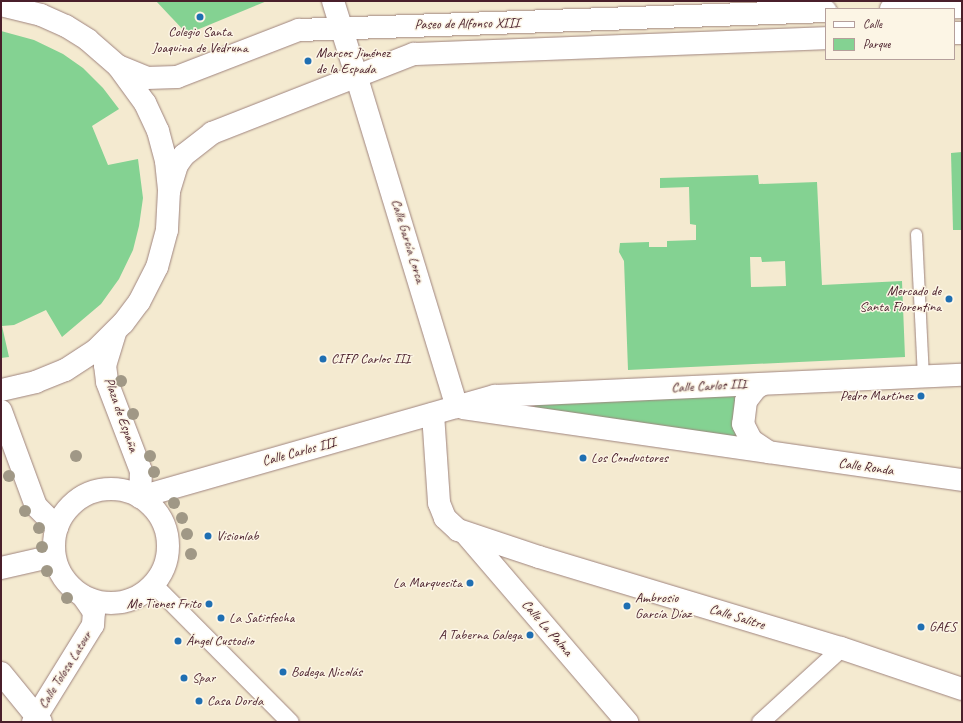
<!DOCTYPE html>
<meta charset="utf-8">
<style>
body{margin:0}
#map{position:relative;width:963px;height:723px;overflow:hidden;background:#f4ead0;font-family:Caveat,sans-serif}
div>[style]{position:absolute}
.green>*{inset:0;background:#84d292}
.roads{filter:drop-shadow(0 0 1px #9f847e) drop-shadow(0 0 1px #9f847e)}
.service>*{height:11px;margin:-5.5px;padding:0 5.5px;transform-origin:5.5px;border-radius:5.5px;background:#fff}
.pedestrian>*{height:17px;margin:-8.5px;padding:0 8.5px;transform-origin:8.5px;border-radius:8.5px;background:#fff}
.minor>*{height:22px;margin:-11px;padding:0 11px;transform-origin:11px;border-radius:11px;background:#fff}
.minor>.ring{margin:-11px;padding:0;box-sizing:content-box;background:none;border:22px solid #fff;border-radius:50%}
.secondary>*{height:22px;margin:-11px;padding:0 11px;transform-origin:11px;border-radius:11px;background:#fff}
.primary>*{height:22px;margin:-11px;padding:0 11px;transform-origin:11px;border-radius:11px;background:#fff}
.trees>*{width:12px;height:12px;margin:-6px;border-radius:50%;background:#a09886}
.dots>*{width:11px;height:11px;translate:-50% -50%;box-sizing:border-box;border:2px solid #fcf5e5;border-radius:50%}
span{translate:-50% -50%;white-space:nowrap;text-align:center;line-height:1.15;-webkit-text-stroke:3px #fcf5e5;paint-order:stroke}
.street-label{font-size:14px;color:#4a1f2b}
.poi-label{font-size:14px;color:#4a1f2b}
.left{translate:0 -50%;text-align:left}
.right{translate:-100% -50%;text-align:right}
.frame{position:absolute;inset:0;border:2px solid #4a1f2b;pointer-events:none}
.legend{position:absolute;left:825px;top:8px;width:130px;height:52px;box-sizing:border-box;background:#fcf5e5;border:1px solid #b59f9b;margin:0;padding:5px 7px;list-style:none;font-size:12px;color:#4a1f2b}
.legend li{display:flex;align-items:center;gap:8px;height:20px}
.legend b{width:20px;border:1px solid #b59f9b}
</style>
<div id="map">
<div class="green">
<div style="clip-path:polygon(156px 1px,267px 1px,187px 34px)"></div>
<div style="clip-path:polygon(1px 31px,34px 40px,63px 54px,83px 68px,103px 88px,119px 109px,92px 126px,108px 165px,138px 159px,143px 198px,139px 226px,133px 250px,119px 279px,101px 304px,62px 337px,46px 310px,14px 325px,2px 326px,9px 357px,1px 358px)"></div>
<div style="clip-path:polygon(962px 152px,962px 230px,953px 230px,951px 153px)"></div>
<div style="clip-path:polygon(evenodd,758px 175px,759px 184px,817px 182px,822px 285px,902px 281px,905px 357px,628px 370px,624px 261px,619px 252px,620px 243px,649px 242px,649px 247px,667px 247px,667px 241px,696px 240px,696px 225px,690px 224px,689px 187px,660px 188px,660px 178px,758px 175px,750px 257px,761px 257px,762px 262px,785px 261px,786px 286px,751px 287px,750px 257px)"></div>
<div style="clip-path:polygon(756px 388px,751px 440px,535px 419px,534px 395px)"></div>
</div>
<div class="roads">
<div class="service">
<div style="left:916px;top:234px;width:143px;rotate:87.2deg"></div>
</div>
<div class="pedestrian">
<div style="left:153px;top:584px;width:194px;rotate:45.2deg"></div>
<div style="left:760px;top:722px;width:110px;rotate:-42.4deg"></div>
</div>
<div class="minor">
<div style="left:356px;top:75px;width:347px;rotate:73.1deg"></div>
<div style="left:115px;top:333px;width:34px;rotate:107deg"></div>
<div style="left:105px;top:365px;width:17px;rotate:83deg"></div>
<div style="left:107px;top:382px;width:95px;rotate:69.1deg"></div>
<div style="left:141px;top:471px;width:26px;rotate:92deg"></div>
<div style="left:763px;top:384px;width:8px;rotate:150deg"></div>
<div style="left:756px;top:388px;width:16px;rotate:128deg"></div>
<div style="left:746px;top:401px;width:23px;rotate:97deg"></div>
<div style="left:743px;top:424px;width:18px;rotate:63deg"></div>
<div style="left:751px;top:440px;width:22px;rotate:34deg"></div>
<div style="left:463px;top:408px;width:504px;rotate:8.21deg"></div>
<div style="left:1px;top:411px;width:101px;rotate:69.8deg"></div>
<div style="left:36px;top:506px;width:30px;rotate:45deg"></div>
<div style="left:433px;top:414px;width:89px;rotate:86.1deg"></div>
<div style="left:439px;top:503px;width:16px;rotate:68deg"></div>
<div style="left:445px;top:518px;width:18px;rotate:43deg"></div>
<div style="left:458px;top:530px;width:85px;rotate:18.4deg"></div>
<div style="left:539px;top:557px;width:315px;rotate:16.8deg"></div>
<div style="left:841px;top:648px;width:128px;rotate:18.7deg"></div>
<div class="ring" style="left:54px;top:489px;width:92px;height:92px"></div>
<div style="left:140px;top:497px;width:369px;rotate:-15.9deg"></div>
<div style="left:495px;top:396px;width:467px;rotate:-2.6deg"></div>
<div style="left:466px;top:534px;width:248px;rotate:49.4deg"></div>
<div style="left:1px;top:568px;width:54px;rotate:-12.8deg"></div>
<div style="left:1px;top:673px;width:63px;rotate:50.8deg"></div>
<div style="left:33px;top:722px;width:114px;rotate:-58.3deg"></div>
<div style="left:93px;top:625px;width:13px;rotate:-86deg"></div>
<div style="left:94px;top:612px;width:19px;rotate:-125deg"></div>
</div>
<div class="secondary">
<div style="left:333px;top:1px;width:77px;rotate:72.7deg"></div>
</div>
<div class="primary">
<div style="left:1px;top:5px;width:41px;rotate:14deg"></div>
<div style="left:41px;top:15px;width:27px;rotate:24deg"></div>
<div style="left:66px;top:26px;width:26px;rotate:32deg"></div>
<div style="left:88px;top:40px;width:40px;rotate:41deg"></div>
<div style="left:118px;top:66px;width:46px;rotate:53.9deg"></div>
<div style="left:145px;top:103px;width:31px;rotate:65deg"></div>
<div style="left:158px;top:131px;width:31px;rotate:75deg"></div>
<div style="left:166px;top:161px;width:30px;rotate:84deg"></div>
<div style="left:169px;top:191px;width:39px;rotate:93deg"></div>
<div style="left:167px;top:230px;width:38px;rotate:105deg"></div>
<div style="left:157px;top:267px;width:39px;rotate:117deg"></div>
<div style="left:139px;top:302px;width:26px;rotate:127deg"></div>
<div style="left:123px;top:323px;width:38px;rotate:135deg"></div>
<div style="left:96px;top:350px;width:37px;rotate:147deg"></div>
<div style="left:65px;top:370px;width:31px;rotate:158deg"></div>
<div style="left:36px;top:382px;width:36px;rotate:167deg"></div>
<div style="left:891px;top:9px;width:71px;rotate:-1.6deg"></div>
<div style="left:954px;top:33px;width:8px"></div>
<div style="left:118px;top:66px;width:31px;rotate:22deg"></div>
<div style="left:147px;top:78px;width:30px;rotate:-2deg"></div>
<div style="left:177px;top:77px;width:131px;rotate:-21.1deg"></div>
<div style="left:299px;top:30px;width:527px;rotate:-2.06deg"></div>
<div style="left:169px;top:191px;width:27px;rotate:-73deg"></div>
<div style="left:177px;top:165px;width:12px;rotate:-55deg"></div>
<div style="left:184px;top:155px;width:36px;rotate:-38deg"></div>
<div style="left:212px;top:133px;width:217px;rotate:-21.4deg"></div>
<div style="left:414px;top:54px;width:412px;rotate:-2.2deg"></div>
</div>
</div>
<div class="trees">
<div style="left:121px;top:381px"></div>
<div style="left:133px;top:414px"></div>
<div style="left:76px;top:456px"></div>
<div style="left:150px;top:456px"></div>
<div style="left:154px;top:472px"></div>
<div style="left:9px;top:476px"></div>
<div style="left:174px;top:503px"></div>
<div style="left:25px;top:511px"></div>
<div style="left:182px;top:518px"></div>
<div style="left:39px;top:528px"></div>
<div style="left:187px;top:534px"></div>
<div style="left:42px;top:547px"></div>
<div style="left:191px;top:554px"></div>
<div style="left:47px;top:571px"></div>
<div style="left:67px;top:598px"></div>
</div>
<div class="dots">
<div style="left:200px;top:17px;background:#1f6fb2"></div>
<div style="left:308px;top:61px;background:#1f6fb2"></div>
<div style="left:949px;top:299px;background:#1f6fb2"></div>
<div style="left:323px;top:359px;background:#1f6fb2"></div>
<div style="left:921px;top:396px;background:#1f6fb2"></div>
<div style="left:583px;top:458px;background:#1f6fb2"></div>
<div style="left:208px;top:536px;background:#1f6fb2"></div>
<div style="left:470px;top:583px;background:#1f6fb2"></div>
<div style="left:209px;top:604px;background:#1f6fb2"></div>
<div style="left:627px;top:606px;background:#1f6fb2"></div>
<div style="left:221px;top:618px;background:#1f6fb2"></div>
<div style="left:921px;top:627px;background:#1f6fb2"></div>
<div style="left:530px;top:635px;background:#1f6fb2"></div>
<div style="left:178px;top:641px;background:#1f6fb2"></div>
<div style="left:283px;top:672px;background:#1f6fb2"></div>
<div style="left:184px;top:678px;background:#1f6fb2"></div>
<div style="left:199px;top:701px;background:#1f6fb2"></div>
</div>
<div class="street-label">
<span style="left:467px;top:24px;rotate:-1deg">Paseo de Alfonso XIII</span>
<span style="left:408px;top:241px;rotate:73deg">Calle García Lorca</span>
<span style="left:709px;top:386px;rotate:-3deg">Calle Carlos III</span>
<span style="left:121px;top:415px;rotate:71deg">Plaza de España</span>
<span style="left:299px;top:452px;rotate:-15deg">Calle Carlos III</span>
<span style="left:866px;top:467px;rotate:8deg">Calle Ronda</span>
<span style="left:737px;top:617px;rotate:17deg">Calle Salitre</span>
<span style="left:547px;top:628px;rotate:49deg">Calle La Palma</span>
<span style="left:65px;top:670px;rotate:-58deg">Calle Tolosa Latour</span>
</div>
<div class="poi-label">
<span style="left:200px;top:40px">Colegio Santa<br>Joaquina de Vedruna</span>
<span class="left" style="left:316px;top:61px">Marcos Jiménez<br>de la Espada</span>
<span class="right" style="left:941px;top:299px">Mercado de<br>Santa Florentina</span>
<span class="left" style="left:331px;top:359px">CIFP Carlos III</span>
<span class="right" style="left:913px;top:396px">Pedro Martínez</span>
<span class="left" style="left:591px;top:458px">Los Conductores</span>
<span class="left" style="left:216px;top:536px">Visionlab</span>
<span class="right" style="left:462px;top:583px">La Marquesita</span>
<span class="left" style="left:635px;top:606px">Ambrosio<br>García Díaz</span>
<span class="right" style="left:201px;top:604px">Me Tienes Frito</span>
<span class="left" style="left:229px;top:618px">La Satisfecha</span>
<span class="left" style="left:929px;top:627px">GAES</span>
<span class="right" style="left:522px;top:635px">A Taberna Galega</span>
<span class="left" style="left:186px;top:641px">Ángel Custodio</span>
<span class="left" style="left:291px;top:672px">Bodega Nicolás</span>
<span class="left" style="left:192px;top:678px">Spar</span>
<span class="left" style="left:207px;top:701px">Casa Dorda</span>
</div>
<div class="frame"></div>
<ul class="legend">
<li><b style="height:5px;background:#fff"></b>Calle</li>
<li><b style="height:11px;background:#84d292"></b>Parque</li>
</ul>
</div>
